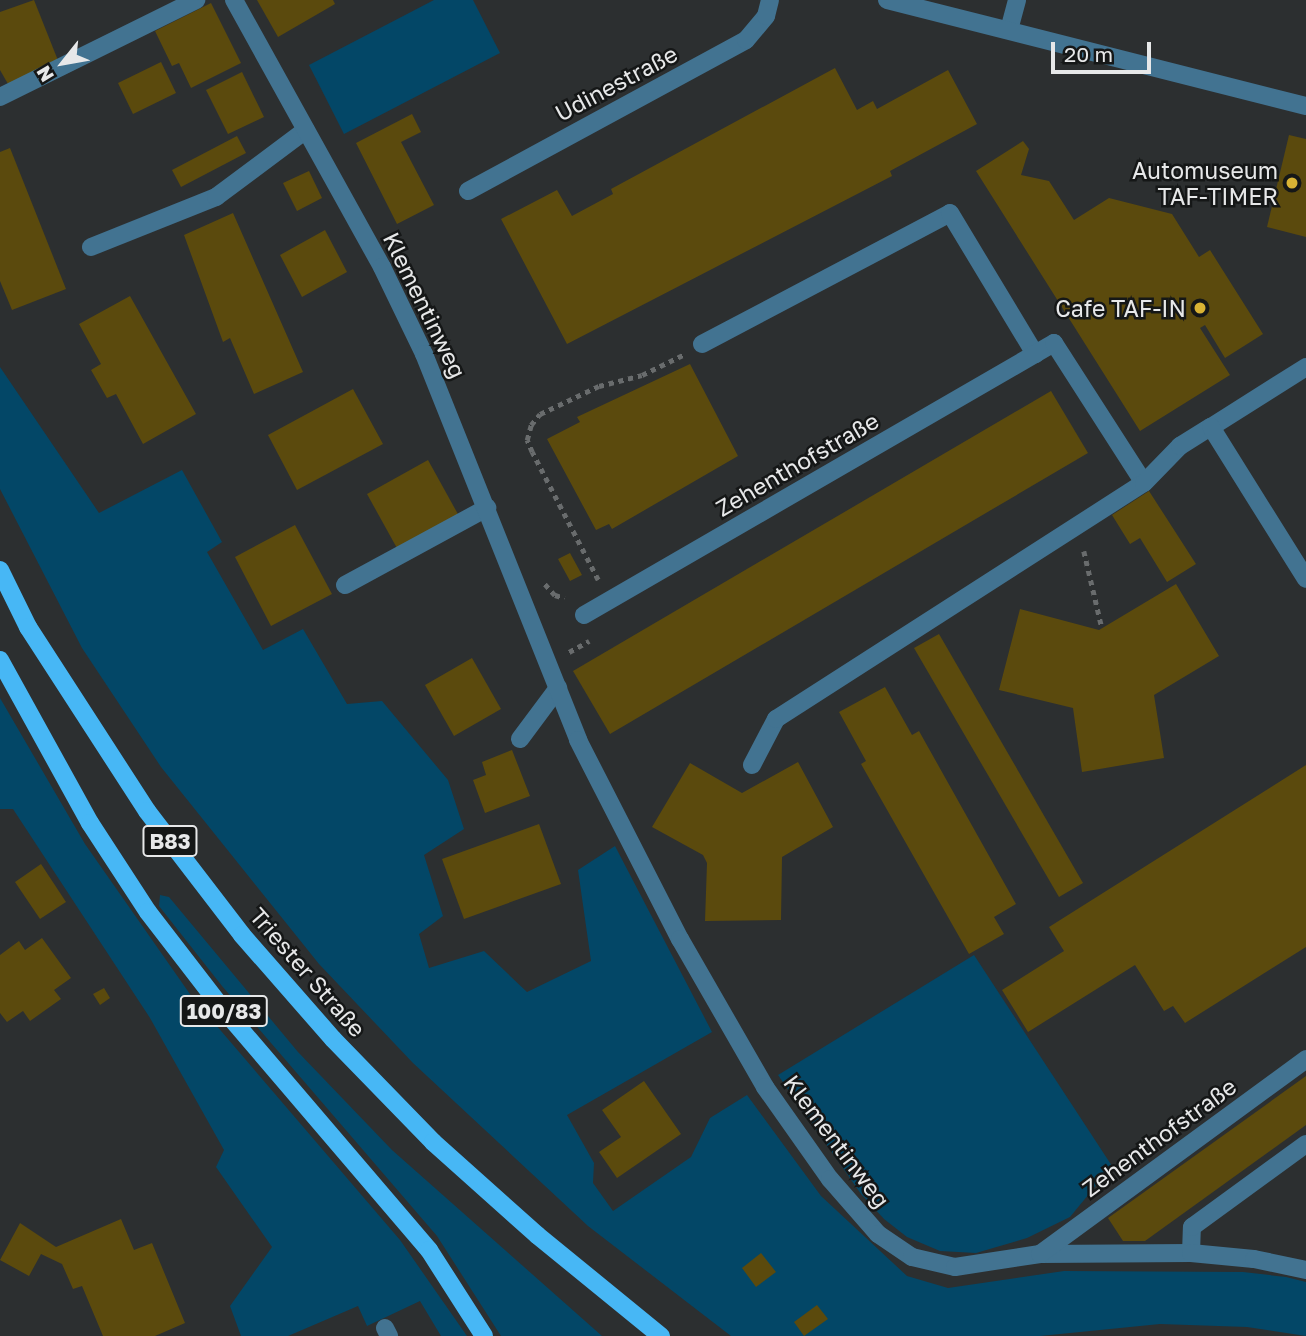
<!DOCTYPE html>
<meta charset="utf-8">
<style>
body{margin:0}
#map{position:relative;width:1306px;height:1336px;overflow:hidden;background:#2c2f30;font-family:"Golos Text",sans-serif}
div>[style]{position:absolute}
.green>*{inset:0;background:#034767}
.building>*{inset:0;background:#5b4a0d}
.path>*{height:4.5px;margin-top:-2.25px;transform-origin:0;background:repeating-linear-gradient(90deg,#696c6d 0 5px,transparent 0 10px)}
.service>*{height:18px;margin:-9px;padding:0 9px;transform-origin:9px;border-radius:9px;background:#427391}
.minor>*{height:18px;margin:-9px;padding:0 9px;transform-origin:9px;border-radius:9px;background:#427391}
.primary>*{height:18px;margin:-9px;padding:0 9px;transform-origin:9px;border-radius:9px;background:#47b7f5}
.dots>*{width:19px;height:19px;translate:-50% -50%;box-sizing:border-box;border:4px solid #151717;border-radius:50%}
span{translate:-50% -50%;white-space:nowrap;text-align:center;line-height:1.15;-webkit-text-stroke:5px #151717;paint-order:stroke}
.shield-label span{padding:2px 5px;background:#151717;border:2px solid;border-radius:5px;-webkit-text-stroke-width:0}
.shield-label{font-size:21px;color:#e7e8e9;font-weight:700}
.street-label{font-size:23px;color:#e7e8e9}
.poi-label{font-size:23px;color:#e7e8e9}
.right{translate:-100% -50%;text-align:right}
.north{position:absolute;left:28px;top:28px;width:70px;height:70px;-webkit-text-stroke:5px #151717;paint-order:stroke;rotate:239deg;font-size:19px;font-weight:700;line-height:28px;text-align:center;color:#e7e8e9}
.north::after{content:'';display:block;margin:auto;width:24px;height:32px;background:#e7e8e9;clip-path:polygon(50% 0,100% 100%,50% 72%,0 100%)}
.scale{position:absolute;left:1051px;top:42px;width:100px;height:32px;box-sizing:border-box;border:4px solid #e7e8e9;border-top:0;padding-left:9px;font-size:21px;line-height:24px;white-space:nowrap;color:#e7e8e9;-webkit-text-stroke:5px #151717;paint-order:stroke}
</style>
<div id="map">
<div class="green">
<div style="clip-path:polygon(434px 0,473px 0,500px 53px,344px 134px,309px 65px)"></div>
<div style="clip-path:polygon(0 367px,99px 513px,182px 470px,222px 542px,207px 552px,263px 650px,303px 629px,347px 704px,382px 701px,448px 780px,464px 829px,424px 855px,443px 916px,419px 934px,429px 968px,484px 951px,527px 992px,591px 961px,578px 870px,615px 846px,712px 1032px,567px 1115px,594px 1163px,593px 1183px,613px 1211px,691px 1157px,710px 1118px,747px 1095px,821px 1196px,907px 1276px,948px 1288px,1064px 1271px,1243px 1272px,1286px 1277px,1306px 1282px,1306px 1336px,1247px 1327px,1160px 1324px,1040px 1336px,731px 1336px,588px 1226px,413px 1063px,319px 964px,161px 767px,82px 648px,0 489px)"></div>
<div style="clip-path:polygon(0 698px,85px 844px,192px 997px,400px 1240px,467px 1336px,441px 1336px,420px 1301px,367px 1326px,358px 1306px,288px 1336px,241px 1336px,230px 1306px,272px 1247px,216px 1167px,224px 1150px,150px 1018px,13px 809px,0 809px)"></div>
<div style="clip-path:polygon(160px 895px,169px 897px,298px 1052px,392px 1150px,602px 1336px,501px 1336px,437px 1236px,222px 986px,159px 906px)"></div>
<div style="clip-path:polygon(974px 955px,1112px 1166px,1070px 1217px,1027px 1238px,976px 1253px,940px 1251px,907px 1237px,884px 1219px,861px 1194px,778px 1075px)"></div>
</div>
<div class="building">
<div style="clip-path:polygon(34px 0,59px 63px,8px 84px,0 70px,0 12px)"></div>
<div style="clip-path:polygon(257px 0,333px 0,335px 4px,278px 37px)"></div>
<div style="clip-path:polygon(211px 3px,241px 63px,191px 88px,179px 63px,172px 66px,155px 31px)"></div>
<div style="clip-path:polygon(161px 62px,176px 93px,133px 114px,118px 83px)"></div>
<div style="clip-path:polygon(835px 68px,857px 110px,873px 101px,877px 109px,948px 70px,977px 124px,890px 171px,892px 176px,567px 344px,501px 219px,557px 190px,572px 216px,613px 194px,611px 189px)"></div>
<div style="clip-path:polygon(242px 72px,264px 117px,228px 134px,206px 90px)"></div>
<div style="clip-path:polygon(412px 114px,421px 132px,401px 142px,434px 205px,397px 224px,356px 143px)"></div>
<div style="clip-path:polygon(1289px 135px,1306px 139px,1306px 237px,1267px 227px)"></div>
<div style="clip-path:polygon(237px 136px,246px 153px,181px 187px,172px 170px)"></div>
<div style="clip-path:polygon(1023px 141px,1029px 149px,1021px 175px,1049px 181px,1074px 220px,1109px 198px,1172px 214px,1199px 257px,1210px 250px,1263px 334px,1225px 358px,1205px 325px,1200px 328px,1230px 375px,1140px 431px,976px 171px)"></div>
<div style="clip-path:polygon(10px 148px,66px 289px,12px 310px,0 281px,0 152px)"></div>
<div style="clip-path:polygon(309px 171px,322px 198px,297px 211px,283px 183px)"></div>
<div style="clip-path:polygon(233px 213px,303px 372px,254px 394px,230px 338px,223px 342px,184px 235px)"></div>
<div style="clip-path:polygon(325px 230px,347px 272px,302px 297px,280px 255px)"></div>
<div style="clip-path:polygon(130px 296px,196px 414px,143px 444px,116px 394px,107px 398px,91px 370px,101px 364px,79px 324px)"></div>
<div style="clip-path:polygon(690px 364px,738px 456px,612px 529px,609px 524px,596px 530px,547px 439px,580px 422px,577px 417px)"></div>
<div style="clip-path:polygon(353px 389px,383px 444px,297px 490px,268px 435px)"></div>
<div style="clip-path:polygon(1051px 391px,1088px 453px,610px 734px,573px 671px)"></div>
<div style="clip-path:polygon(428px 460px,459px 516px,398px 550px,367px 494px)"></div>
<div style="clip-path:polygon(1149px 491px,1196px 564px,1167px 582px,1140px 538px,1130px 544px,1112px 515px)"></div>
<div style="clip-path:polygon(295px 525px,332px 594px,271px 626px,235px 557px)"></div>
<div style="clip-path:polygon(570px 553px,582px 575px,570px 581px,558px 559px)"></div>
<div style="clip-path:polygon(1176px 584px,1219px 656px,1154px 695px,1164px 758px,1082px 772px,1073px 708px,999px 690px,1020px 609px,1099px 630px)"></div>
<div style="clip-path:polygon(939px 634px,1083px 883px,1059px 897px,914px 648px)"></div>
<div style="clip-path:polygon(472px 658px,501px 709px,454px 736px,425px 685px)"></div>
<div style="clip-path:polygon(885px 687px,912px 735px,919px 731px,1016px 904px,994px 917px,1004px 934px,969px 954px,861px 764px,866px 761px,839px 712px)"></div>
<div style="clip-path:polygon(512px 750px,530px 796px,485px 813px,473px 780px,486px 775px,482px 762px)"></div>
<div style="clip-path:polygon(798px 762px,833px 827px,782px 857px,781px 920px,705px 921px,707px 863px,703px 855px,652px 827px,690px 763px,742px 793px)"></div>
<div style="clip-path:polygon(1306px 765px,1306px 947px,1185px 1023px,1173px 1006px,1164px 1011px,1135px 965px,1028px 1032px,1002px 990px,1064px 951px,1049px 927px)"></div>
<div style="clip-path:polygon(539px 824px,561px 884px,464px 919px,442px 859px)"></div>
<div style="clip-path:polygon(41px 864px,66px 902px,40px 919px,15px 882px)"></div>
<div style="clip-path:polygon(42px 938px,71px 978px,54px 990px,61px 999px,30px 1021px,23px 1011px,7px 1022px,0 1013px,0 955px,19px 941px,25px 950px)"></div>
<div style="clip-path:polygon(104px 988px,110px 998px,100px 1005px,93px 994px)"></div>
<div style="clip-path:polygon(1306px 1076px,1306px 1125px,1145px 1241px,1123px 1241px,1108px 1218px)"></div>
<div style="clip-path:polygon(644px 1081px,681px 1134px,617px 1178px,599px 1152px,621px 1137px,602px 1110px)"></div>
<div style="clip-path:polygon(121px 1219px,134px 1250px,152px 1243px,185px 1323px,155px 1336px,103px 1336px,82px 1286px,73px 1289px,62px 1264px,41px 1254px,29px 1276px,0 1260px,20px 1223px,56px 1247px)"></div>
<div style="clip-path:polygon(761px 1253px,776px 1272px,756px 1287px,742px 1268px)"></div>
<div style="clip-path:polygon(817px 1305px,828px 1319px,804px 1336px,794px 1322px)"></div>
</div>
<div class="path">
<div style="left:1084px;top:551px;width:79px;rotate:76.8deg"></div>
<div style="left:598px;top:580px;width:144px;rotate:-117.3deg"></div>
<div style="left:532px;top:452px;width:13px;rotate:-113deg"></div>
<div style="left:527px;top:440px;width:16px;rotate:-75deg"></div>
<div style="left:531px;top:425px;width:14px;rotate:-51deg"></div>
<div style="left:540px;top:414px;width:65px;rotate:-25.4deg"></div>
<div style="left:599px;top:386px;width:44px;rotate:-14.3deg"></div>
<div style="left:642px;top:375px;width:46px;rotate:-26deg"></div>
<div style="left:545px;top:584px;width:15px;rotate:48deg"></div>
<div style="left:555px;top:595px;width:10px;rotate:17deg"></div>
<div style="left:569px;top:652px;width:23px;rotate:-29deg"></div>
</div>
<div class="service">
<div style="left:1009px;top:30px;width:31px;rotate:-75deg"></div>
<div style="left:0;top:97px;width:219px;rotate:-26.3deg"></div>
<div style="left:468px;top:191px;width:316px;rotate:-28.5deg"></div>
<div style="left:746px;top:40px;width:31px;rotate:-50deg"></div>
<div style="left:766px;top:16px;width:16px;rotate:-76deg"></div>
<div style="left:91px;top:247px;width:135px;rotate:-21.8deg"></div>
<div style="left:216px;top:197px;width:112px;rotate:-36.7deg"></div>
<div style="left:702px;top:344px;width:280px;rotate:-27.8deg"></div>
<div style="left:950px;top:213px;width:165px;rotate:58.9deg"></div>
<div style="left:345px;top:585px;width:162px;rotate:-28.5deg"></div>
<div style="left:584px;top:615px;width:543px;rotate:-30.06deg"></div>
<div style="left:1054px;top:343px;width:166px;rotate:57.3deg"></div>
<div style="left:520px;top:739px;width:64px;rotate:-53.3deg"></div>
<div style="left:752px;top:765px;width:52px;rotate:-62.4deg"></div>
<div style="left:776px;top:719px;width:437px;rotate:-32.7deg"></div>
<div style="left:1144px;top:483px;width:52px;rotate:-45.8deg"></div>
<div style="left:1180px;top:446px;width:36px;rotate:-32deg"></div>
<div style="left:1191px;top:1253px;width:26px;rotate:-88deg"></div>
<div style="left:1192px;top:1227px;width:141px;rotate:-36.1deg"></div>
</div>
<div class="minor">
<div style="left:234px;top:0;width:305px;rotate:61deg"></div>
<div style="left:382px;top:267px;width:97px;rotate:64.2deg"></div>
<div style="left:424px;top:354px;width:416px;rotate:68.2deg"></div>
<div style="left:578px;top:740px;width:224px;rotate:62.9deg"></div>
<div style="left:680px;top:939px;width:171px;rotate:60.1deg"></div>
<div style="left:765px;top:1087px;width:113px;rotate:54.8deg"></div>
<div style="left:830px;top:1179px;width:73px;rotate:48.9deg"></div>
<div style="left:878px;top:1234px;width:41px;rotate:34.1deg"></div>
<div style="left:912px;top:1257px;width:44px;rotate:13.1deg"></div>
<div style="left:955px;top:1267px;width:86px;rotate:-8.7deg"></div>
<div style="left:1040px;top:1254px;width:151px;rotate:-0.4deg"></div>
<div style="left:1191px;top:1253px;width:63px;rotate:5.4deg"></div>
<div style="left:1254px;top:1259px;width:53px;rotate:11.9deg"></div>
<div style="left:887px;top:0;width:432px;rotate:14.2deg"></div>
<div style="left:1306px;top:367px;width:112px;rotate:147.7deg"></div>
<div style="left:1211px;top:427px;width:179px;rotate:58deg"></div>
<div style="left:1040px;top:1254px;width:330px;rotate:-36.2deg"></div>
<div style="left:385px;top:1328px;width:9px;rotate:63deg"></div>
</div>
<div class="primary">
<div style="left:0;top:570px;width:64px;rotate:63.8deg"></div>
<div style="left:28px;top:627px;width:219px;rotate:57.1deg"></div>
<div style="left:147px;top:811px;width:156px;rotate:52.5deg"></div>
<div style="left:242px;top:935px;width:138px;rotate:48.8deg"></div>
<div style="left:333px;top:1039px;width:144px;rotate:45.8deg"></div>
<div style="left:433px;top:1142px;width:140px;rotate:41.8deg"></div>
<div style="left:537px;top:1235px;width:160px;rotate:39.2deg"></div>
<div style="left:0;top:660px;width:186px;rotate:61.1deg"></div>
<div style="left:90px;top:823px;width:106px;rotate:56.9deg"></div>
<div style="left:148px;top:912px;width:115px;rotate:52.4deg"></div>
<div style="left:218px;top:1003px;width:325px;rotate:49.5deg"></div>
<div style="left:429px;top:1250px;width:102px;rotate:57.4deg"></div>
</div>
<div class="dots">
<div style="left:1292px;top:183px;background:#d9b334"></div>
<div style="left:1200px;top:308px;background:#d9b334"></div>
</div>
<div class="shield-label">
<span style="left:170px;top:841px">B83</span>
<span style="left:224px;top:1011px">100/83</span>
</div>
<div class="street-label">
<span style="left:616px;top:83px;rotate:-28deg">Udinestraße</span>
<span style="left:425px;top:305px;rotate:64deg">Klementinweg</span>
<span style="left:797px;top:464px;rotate:-30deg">Zehenthofstraße</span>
<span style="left:308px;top:972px;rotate:49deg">Triester Straße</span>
<span style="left:1159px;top:1137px;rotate:-36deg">Zehenthofstraße</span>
<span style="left:837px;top:1141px;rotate:53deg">Klementinweg</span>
</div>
<div class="poi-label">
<span class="right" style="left:1278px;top:183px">Automuseum<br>TAF-TIMER</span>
<span class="right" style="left:1186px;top:308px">Cafe TAF-IN</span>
</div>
<div class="north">N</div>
<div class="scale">20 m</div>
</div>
